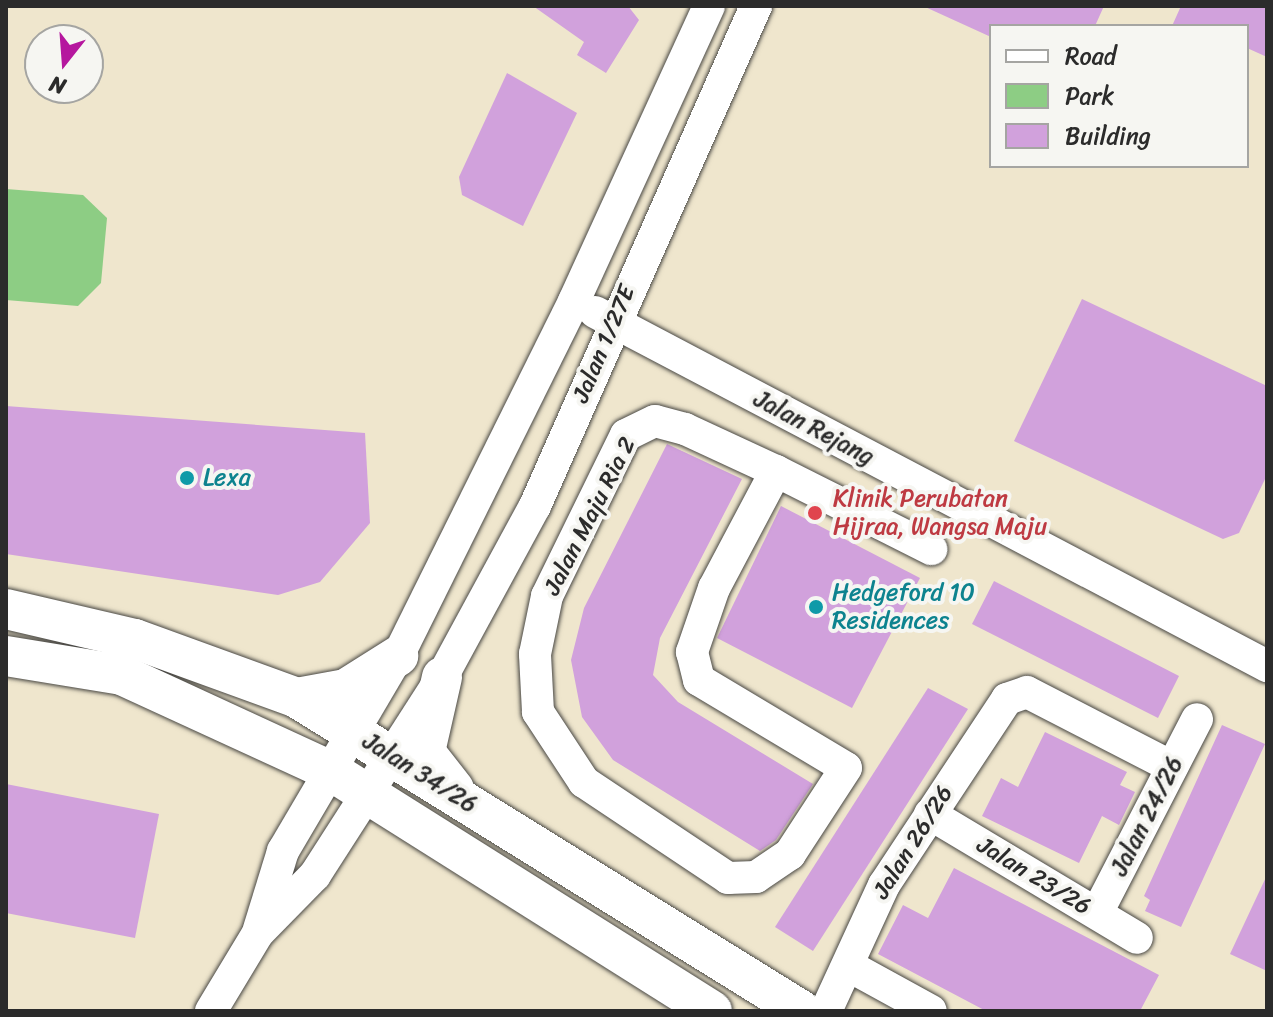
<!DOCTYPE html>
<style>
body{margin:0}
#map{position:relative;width:1273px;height:1017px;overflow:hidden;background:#efe6cd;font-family:Sriracha,sans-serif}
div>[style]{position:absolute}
.green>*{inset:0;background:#8dcd84}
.building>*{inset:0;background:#d1a1dc}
.roads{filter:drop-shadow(0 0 2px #484743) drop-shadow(0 0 2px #484743)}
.minor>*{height:32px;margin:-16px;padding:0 16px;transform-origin:16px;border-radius:16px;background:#fff}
.major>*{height:40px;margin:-20px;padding:0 20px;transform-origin:20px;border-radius:20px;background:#fff}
.dots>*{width:22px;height:22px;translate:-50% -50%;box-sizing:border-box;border:4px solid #f6f6f2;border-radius:50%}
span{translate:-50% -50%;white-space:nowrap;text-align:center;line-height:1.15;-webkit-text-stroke:8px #f6f6f2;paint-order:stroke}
.street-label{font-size:24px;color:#2b2b2b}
.culture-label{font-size:24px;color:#0d838f}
.left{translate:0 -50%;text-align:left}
.health-label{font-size:24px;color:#be3a42}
.frame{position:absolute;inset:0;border:8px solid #2b2b2b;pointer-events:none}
.legend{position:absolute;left:989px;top:24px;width:260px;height:144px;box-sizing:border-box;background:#f6f6f2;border:2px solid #a5a5a2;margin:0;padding:10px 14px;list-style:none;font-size:24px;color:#2b2b2b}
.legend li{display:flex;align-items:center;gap:16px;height:40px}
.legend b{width:40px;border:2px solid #a5a5a2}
.north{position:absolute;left:24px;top:24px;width:80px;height:80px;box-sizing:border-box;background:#f6f6f2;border:2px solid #a5a5a2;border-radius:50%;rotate:197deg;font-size:22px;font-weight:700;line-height:32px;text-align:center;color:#2b2b2b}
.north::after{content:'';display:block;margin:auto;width:28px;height:36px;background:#b5179e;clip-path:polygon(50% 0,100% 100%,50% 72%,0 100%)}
</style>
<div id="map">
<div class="green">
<div style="clip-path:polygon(6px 189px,83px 195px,107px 218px,101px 283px,78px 306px,6px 300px)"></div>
</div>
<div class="building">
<div style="clip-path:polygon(533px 6px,628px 6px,639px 20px,606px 73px,577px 55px,584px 42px)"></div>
<div style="clip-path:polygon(923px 6px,1104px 6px,1095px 26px,991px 26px,991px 37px)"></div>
<div style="clip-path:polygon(1181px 6px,1267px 6px,1267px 57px,1247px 48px,1247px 26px,1172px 26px)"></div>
<div style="clip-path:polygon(507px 73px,577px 113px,523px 226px,462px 195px,459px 177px)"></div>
<div style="clip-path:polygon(1082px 299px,1267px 386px,1267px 475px,1239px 533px,1223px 539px,1014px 441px)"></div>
<div style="clip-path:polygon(6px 406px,365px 433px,370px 523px,320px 582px,278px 595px,6px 554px)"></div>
<div style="clip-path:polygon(667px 444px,742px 479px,660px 638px,653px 675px,678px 702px,813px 784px,776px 840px,760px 851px,613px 760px,582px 717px,571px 660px,584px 608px)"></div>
<div style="clip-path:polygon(781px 506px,920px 578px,852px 708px,717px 638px)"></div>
<div style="clip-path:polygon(994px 581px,1179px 676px,1158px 718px,972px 624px)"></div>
<div style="clip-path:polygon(928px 688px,968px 709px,813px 951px,775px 927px)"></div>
<div style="clip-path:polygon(1222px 725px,1265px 744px,1181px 927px,1145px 911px,1150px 900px,1144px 896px)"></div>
<div style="clip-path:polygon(1045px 732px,1127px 772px,1120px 785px,1135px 792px,1119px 825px,1102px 816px,1079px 863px,982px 816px,1001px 778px,1018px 787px)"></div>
<div style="clip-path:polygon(6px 784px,159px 814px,135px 938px,6px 913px)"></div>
<div style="clip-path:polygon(954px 868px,1159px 975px,1140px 1011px,986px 1011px,878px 954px,903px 905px,928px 918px)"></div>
<div style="clip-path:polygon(1267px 875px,1267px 971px,1230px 954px)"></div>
</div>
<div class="roads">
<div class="minor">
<div style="left:595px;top:312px;width:760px;rotate:27.78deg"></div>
<div style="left:776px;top:471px;width:132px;rotate:117.9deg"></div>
<div style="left:714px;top:588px;width:68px;rotate:109deg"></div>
<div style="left:692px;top:652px;width:29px;rotate:76deg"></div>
<div style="left:699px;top:680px;width:171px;rotate:30.9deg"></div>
<div style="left:846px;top:768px;width:103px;rotate:123.1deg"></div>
<div style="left:790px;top:854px;width:41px;rotate:145.9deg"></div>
<div style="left:756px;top:877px;width:28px;rotate:178deg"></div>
<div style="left:728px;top:878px;width:173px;rotate:-146.3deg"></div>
<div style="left:584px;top:782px;width:84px;rotate:-123.3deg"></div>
<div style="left:538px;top:712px;width:58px;rotate:-93deg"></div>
<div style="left:535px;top:654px;width:59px;rotate:-78.3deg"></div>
<div style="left:547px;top:596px;width:179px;rotate:-63.9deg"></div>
<div style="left:626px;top:435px;width:32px;rotate:-26deg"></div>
<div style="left:655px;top:421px;width:31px;rotate:15deg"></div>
<div style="left:685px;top:429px;width:100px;rotate:24.8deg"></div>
<div style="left:776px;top:471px;width:174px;rotate:26.7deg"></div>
<div style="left:930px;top:814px;width:241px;rotate:30.9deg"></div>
<div style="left:1097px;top:913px;width:218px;rotate:-62.7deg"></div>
<div style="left:259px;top:929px;width:82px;rotate:-72.9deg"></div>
<div style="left:283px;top:851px;width:226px;rotate:-59.5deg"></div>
<div style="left:398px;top:656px;width:396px;rotate:-63.6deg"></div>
<div style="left:574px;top:301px;width:324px;rotate:-65.4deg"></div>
<div style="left:851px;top:967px;width:91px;rotate:28.8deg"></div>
<div style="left:211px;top:1011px;width:91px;rotate:-58.9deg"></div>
<div style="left:258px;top:933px;width:81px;rotate:-45.5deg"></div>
<div style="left:315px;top:875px;width:235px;rotate:-57.3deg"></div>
<div style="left:442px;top:677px;width:195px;rotate:-61.5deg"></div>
<div style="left:535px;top:506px;width:547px;rotate:-66.15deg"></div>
<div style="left:826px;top:1011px;width:139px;rotate:-65.3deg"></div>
<div style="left:884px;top:885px;width:223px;rotate:-56.5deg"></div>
<div style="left:1007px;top:699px;width:21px;rotate:-19deg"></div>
<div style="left:1027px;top:692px;width:163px;rotate:27.3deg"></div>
</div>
<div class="major">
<div style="left:6px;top:609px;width:132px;rotate:13.1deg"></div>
<div style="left:135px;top:639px;width:172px;rotate:20deg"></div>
<div style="left:297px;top:698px;width:594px;rotate:31.79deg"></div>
<div style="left:6px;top:656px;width:118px;rotate:9.3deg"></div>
<div style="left:122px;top:675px;width:230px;rotate:24.7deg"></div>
<div style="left:331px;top:771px;width:450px;rotate:32.2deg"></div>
<div style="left:442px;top:677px;width:77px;rotate:102.8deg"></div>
<div style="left:425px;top:752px;width:47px;rotate:51.9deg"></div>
<div style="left:297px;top:698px;width:50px;rotate:-10.4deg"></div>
<div style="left:346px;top:689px;width:62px;rotate:-32.4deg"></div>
</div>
</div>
<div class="dots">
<div style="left:187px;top:478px;background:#0f9aa8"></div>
<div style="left:815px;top:513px;background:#e0444e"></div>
<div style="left:816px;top:607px;background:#0f9aa8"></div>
</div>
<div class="street-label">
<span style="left:604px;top:344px;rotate:-67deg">Jalan 1/27E</span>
<span style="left:814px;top:428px;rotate:28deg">Jalan Rejang</span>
<span style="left:590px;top:516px;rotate:-63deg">Jalan Maju Ria 2</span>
<span style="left:420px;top:773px;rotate:32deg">Jalan 34/26</span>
<span style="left:1147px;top:816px;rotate:-63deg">Jalan 24/26</span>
<span style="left:913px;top:842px;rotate:-58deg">Jalan 26/26</span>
<span style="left:1034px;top:876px;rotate:31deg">Jalan 23/26</span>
</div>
<div class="culture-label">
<span class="left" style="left:203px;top:478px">Lexa</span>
<span class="left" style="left:832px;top:607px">Hedgeford 10<br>Residences</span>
</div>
<div class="health-label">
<span class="left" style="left:833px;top:513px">Klinik Perubatan<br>Hijraa, Wangsa Maju</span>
</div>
<div class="frame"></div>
<ul class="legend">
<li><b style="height:10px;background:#fff"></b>Road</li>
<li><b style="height:22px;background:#8dcd84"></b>Park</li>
<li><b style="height:22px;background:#d1a1dc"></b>Building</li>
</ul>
<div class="north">N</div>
</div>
